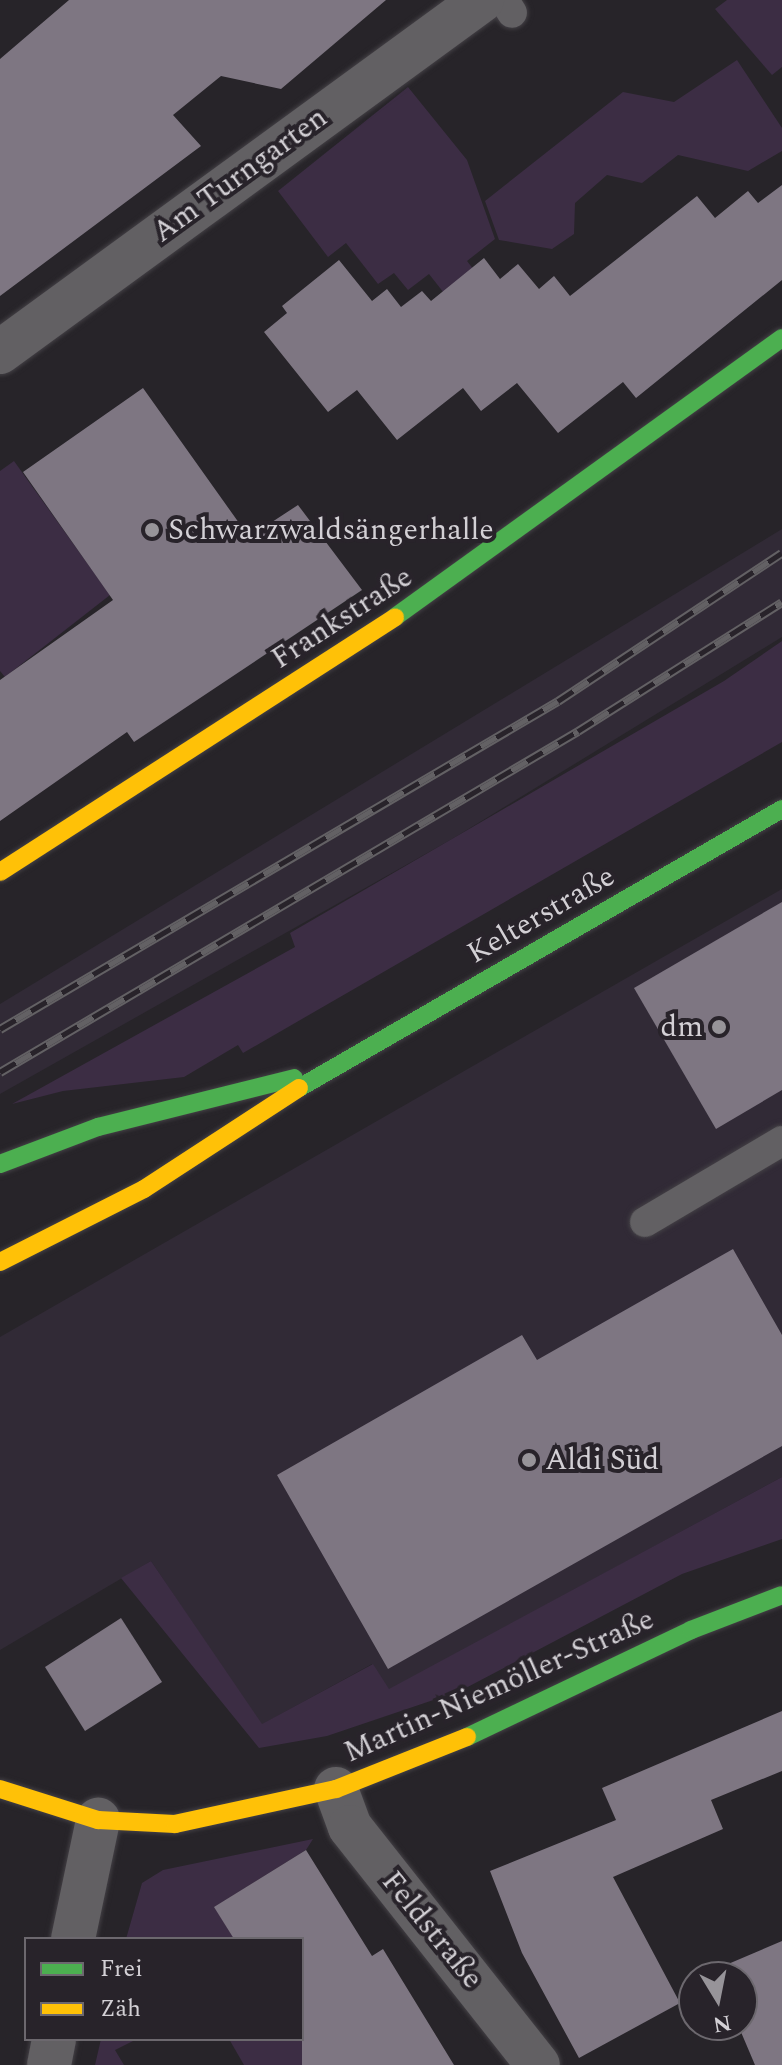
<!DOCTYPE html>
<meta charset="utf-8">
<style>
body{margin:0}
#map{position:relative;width:782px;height:2065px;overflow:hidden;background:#272429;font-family:Spectral,serif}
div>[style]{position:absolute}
.built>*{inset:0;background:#312a36}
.green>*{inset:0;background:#3c2d44}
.building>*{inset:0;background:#7e7682}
.roads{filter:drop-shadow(0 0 2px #434045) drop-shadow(0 0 2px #434045)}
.lane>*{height:30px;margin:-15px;padding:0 15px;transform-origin:15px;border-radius:15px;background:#626063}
.street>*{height:44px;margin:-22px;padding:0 22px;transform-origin:22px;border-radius:22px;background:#626063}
.fast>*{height:18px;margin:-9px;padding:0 9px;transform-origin:9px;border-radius:9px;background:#4caf50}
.slow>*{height:18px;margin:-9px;padding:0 9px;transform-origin:9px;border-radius:9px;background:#ffc107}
.rail>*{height:9px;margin-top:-4.5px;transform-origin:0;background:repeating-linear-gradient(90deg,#28232a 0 18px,#636164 0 36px);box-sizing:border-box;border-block:2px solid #636164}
.dots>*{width:22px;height:22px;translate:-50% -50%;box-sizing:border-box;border:4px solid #28232a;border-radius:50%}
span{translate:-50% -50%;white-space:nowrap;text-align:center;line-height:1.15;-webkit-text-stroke:8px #28232a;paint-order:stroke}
.street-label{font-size:30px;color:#d3d0d5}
.poi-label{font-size:30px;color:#d3d0d5}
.left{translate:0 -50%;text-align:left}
.right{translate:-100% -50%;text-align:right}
.legend{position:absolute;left:24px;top:1937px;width:280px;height:104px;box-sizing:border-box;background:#28232a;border:2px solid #6c686e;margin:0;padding:10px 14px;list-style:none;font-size:24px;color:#d3d0d5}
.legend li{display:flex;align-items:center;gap:16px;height:40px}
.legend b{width:40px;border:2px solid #6c686e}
.north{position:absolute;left:678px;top:1961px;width:80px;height:80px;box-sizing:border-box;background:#28232a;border:2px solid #6c686e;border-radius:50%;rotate:170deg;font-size:22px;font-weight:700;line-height:32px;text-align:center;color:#d3d0d5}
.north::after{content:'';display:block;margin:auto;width:28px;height:36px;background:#979499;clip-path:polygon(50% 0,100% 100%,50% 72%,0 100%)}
</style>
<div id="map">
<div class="built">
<div style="clip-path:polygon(782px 529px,782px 637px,452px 839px,0 1094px,0 1004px)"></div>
<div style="clip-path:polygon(782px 889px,782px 1477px,389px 1690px,372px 1664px,261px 1725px,151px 1561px,0 1650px,0 1337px)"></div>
</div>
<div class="green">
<div style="clip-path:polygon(727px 0,782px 0,782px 67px,772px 75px,715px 9px)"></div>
<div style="clip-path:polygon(737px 60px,782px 128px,782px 151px,748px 171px,678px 155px,642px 183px,607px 175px,575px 203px,574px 234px,552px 249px,499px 240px,485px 201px,623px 92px,674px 102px)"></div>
<div style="clip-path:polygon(408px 87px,467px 160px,495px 239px,467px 261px,481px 279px,451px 302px,429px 274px,408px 290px,394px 273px,378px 284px,346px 243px,328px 257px,278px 191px)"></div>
<div style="clip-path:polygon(14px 461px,110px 595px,5px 677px,0 671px,0 471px)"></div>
<div style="clip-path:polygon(782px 641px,782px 742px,243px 1053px,238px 1045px,184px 1077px,63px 1091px,12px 1104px,295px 947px,290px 933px,724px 681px)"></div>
<div style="clip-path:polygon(782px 1477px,782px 1539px,682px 1574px,460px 1691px,327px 1736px,259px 1748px,121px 1578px,151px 1561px,262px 1724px,373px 1664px,389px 1689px)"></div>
<div style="clip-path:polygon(313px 1839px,306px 1850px,215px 1907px,234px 1939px,126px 1939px,142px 1883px,163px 1870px)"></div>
<div style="clip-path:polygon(101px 2039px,137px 2039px,115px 2050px,124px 2065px,95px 2065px)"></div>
<div style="clip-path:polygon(229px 2039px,302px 2039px,328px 2065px,244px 2065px)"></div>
</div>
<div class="building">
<div style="clip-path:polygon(69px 0,386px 0,281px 89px,221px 76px,173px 115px,201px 146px,0 296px,0 59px)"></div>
<div style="clip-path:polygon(782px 185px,782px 280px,636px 398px,623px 382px,558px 433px,517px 383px,481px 411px,463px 388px,397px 440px,357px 390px,328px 412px,264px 332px,287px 313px,282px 306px,339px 260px,372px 301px,387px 289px,401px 307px,422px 291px,431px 301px,484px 258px,500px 279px,518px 264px,539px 289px,554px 276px,570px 296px,697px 196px,715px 218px,748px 191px,758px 203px)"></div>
<div style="clip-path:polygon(143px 388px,249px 537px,298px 505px,362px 590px,134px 742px,127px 732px,0 821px,0 680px,113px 600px,23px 472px)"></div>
<div style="clip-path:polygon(782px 902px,782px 1090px,716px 1129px,634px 988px)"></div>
<div style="clip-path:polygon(733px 1249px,782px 1335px,782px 1446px,388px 1669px,277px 1475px,522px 1335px,537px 1360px)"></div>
<div style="clip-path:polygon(121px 1618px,162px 1682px,85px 1731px,45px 1667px)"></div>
<div style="clip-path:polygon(782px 1711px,782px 1771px,711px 1800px,723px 1829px,613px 1877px,680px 2003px,579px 2058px,522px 1953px,490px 1871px,616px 1820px,602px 1788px)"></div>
<div style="clip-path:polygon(306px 1850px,372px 1956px,383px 1949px,454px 2065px,302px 2065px,302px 1939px,234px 1939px,214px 1907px)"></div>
<div style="clip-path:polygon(782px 1941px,782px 2065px,755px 2065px,738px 2025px,742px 2025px,742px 1977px,717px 1977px,714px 1970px)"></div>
</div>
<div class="roads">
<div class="lane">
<div style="left:504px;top:0;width:15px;rotate:58deg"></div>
<div style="left:645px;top:1222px;width:159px;rotate:-30.6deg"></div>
</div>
<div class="street">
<div style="left:0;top:352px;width:597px;rotate:-36.14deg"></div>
<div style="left:336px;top:1789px;width:40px;rotate:69.8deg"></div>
<div style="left:350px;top:1827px;width:303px;rotate:51.7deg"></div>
<div style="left:73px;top:1939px;width:122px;rotate:-78.1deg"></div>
<div style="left:49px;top:2065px;width:26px;rotate:-79deg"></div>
</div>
<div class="fast">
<div style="left:395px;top:617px;width:477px;rotate:-35.8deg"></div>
<div style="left:299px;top:1088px;width:558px;rotate:-30.01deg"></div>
<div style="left:0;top:1164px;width:105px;rotate:-20.7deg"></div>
<div style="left:98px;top:1127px;width:202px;rotate:-14deg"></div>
<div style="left:467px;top:1737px;width:248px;rotate:-25.5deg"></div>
<div style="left:691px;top:1630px;width:97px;rotate:-21deg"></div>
</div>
<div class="slow">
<div style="left:0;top:872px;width:470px;rotate:-32.8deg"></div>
<div style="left:0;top:1262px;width:161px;rotate:-26.9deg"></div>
<div style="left:144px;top:1189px;width:185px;rotate:-33.1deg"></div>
<div style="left:0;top:1789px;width:103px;rotate:17.6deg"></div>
<div style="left:98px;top:1820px;width:77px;rotate:3deg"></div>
<div style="left:175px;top:1824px;width:165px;rotate:-12.3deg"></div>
<div style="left:336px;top:1789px;width:141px;rotate:-21.7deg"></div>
</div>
</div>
<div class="rail">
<div style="left:0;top:1029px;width:647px;rotate:-30.45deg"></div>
<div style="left:558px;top:701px;width:268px;rotate:-33.5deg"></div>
<div style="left:0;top:1072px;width:671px;rotate:-30.54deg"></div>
<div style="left:578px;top:731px;width:241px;rotate:-32.3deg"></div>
</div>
<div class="dots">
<div style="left:152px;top:530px;background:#979499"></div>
<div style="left:719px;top:1027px;background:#979499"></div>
<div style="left:529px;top:1460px;background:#979499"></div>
</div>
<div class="street-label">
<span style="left:240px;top:175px;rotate:-36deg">Am Turngarten</span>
<span style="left:342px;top:618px;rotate:-33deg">Frankstraße</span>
<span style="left:541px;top:915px;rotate:-30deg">Kelterstraße</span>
<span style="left:499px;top:1686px;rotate:-24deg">Martin-Niemöller-Straße</span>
<span style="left:432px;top:1930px;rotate:51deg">Feldstraße</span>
</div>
<div class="poi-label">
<span class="left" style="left:168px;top:530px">Schwarzwaldsängerhalle</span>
<span class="right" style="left:703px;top:1027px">dm</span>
<span class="left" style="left:545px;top:1460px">Aldi Süd</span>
</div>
<ul class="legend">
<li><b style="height:10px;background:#4caf50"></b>Frei</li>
<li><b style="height:10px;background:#ffc107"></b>Zäh</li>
</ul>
<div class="north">N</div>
</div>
